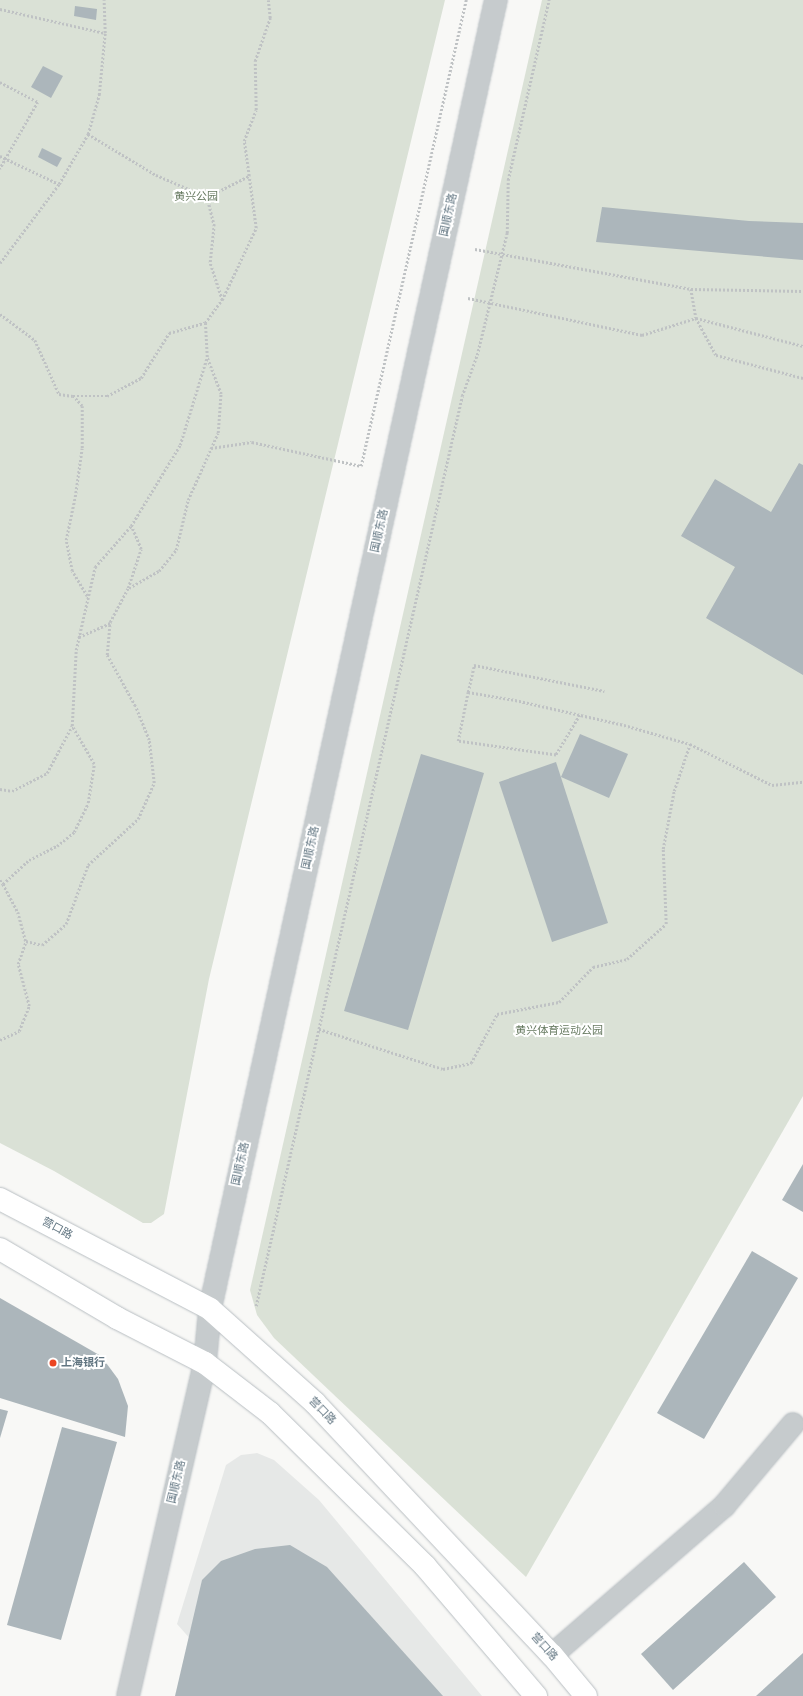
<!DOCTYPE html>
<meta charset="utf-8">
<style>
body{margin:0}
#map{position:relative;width:803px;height:1696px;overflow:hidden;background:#f8f8f6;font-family:Figtree,"Noto Sans SC",sans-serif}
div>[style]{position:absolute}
.built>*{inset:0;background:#e6e8e7}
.green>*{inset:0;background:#dae1d6}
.building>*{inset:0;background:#acb6bb}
.path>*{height:2.5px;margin-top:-1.25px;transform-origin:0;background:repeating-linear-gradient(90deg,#bfc2c4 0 2px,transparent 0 4px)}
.roads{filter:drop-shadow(0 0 1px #b8bec2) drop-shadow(0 0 1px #b8bec2)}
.minor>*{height:22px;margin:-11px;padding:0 11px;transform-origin:11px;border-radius:11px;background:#c6cbcd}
.tertiary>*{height:22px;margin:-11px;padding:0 11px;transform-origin:11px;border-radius:11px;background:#c6cbcd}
.secondary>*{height:22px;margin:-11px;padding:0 11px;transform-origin:11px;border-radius:11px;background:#fff}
.dots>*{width:11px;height:11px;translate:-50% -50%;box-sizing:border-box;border:2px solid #fff;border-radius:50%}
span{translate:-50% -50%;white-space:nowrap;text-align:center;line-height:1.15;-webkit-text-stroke:4px #fff;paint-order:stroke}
.park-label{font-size:11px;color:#677a61}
.street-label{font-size:11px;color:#627682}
.poi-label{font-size:11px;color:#627682;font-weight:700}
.left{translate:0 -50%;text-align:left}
</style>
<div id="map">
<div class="built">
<div style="clip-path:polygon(257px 1453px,274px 1460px,319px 1500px,482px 1696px,241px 1696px,177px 1624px,226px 1465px,241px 1455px)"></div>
</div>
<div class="green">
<div style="clip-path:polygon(0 0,445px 0,209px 979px,164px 1214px,151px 1223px,143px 1223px,54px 1171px,0 1143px)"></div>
<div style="clip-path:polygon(542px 0,803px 0,803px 1096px,526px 1577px,274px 1338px,257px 1315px,250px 1290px)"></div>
</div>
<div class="building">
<div style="clip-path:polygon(75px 6px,97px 9px,96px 20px,74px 16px)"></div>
<div style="clip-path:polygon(43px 66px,63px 76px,51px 98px,31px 87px)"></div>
<div style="clip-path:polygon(42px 148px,62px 158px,57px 167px,38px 157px)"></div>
<div style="clip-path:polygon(602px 207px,749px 221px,803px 223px,803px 260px,596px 242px)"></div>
<div style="clip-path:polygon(799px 463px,803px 465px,803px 675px,706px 618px,735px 567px,681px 536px,715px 479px,771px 512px)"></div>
<div style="clip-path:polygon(580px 734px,628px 754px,609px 798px,561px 777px)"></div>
<div style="clip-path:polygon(421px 754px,484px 773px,408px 1030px,344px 1011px)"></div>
<div style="clip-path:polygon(556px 762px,608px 923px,552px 942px,499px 782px)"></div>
<div style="clip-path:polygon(803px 1164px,803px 1212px,782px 1200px)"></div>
<div style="clip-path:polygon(752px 1251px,798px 1278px,704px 1439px,657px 1413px)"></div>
<div style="clip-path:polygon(0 1298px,101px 1356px,118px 1379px,128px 1406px,125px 1437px,0 1398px)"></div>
<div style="clip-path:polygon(0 1409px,8px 1411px,0 1438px)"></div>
<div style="clip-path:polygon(62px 1427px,117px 1442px,61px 1640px,7px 1625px)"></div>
<div style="clip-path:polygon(290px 1545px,327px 1567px,443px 1696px,175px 1696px,202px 1580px,221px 1561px,255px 1549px)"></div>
<div style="clip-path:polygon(744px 1562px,776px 1597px,673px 1690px,641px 1654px)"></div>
<div style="clip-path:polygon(803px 1653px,803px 1696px,756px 1696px)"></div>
</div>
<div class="path">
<div style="left:0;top:9px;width:108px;rotate:12.9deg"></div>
<div style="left:0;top:82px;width:43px;rotate:27.8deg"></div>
<div style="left:38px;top:102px;width:77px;rotate:119.6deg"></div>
<div style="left:88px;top:134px;width:79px;rotate:31.1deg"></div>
<div style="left:156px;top:175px;width:56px;rotate:23.3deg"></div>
<div style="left:0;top:156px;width:65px;rotate:25.4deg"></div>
<div style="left:475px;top:249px;width:220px;rotate:10.5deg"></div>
<div style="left:691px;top:289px;width:112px;rotate:1deg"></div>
<div style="left:0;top:263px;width:99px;rotate:-53.2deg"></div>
<div style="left:59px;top:184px;width:58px;rotate:-59.9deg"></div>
<div style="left:88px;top:134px;width:41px;rotate:-74.2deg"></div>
<div style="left:99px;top:95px;width:62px;rotate:-84.5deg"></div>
<div style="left:105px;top:33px;width:33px;rotate:-92deg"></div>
<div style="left:691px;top:289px;width:29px;rotate:80deg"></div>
<div style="left:696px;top:318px;width:42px;rotate:61.6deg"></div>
<div style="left:716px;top:355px;width:90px;rotate:14.8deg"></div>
<div style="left:468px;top:298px;width:178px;rotate:12deg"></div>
<div style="left:642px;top:335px;width:57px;rotate:-17.5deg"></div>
<div style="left:696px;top:318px;width:111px;rotate:14.7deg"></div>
<div style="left:222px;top:300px;width:80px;rotate:-64.7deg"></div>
<div style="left:256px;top:228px;width:52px;rotate:-97.7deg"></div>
<div style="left:0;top:314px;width:44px;rotate:36.6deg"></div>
<div style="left:35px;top:340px;width:59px;rotate:66deg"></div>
<div style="left:59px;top:394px;width:14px;rotate:8deg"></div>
<div style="left:211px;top:448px;width:41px;rotate:-8.3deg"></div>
<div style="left:252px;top:442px;width:112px;rotate:12.4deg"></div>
<div style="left:361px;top:466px;width:478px;rotate:-77.3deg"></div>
<div style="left:129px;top:588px;width:34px;rotate:-30deg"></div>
<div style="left:159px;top:571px;width:27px;rotate:-51deg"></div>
<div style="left:176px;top:550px;width:51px;rotate:-76.5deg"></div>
<div style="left:188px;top:500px;width:73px;rotate:-65.9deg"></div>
<div style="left:218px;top:433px;width:39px;rotate:-86deg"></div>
<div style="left:221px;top:394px;width:40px;rotate:-111deg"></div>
<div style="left:87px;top:596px;width:29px;rotate:-121deg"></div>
<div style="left:72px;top:571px;width:32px;rotate:-101deg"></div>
<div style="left:66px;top:540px;width:44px;rotate:-78.2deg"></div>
<div style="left:75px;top:497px;width:49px;rotate:-81.9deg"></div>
<div style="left:82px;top:448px;width:42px;rotate:-90deg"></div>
<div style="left:82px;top:406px;width:13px;rotate:-132deg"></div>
<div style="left:73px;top:396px;width:34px"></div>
<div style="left:107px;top:396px;width:38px;rotate:-28deg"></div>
<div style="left:141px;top:378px;width:53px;rotate:-58.1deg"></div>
<div style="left:169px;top:333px;width:37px;rotate:-16deg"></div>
<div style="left:79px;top:637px;width:34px;rotate:-24deg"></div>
<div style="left:468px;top:692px;width:28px;rotate:-77deg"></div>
<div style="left:474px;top:665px;width:133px;rotate:11.3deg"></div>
<div style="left:580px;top:715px;width:47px;rotate:121deg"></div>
<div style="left:556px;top:755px;width:99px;rotate:-171.9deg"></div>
<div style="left:458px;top:741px;width:50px;rotate:-78.5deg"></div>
<div style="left:468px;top:692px;width:48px;rotate:9.7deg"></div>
<div style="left:515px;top:700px;width:112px;rotate:12.9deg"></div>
<div style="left:624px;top:725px;width:69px;rotate:16.1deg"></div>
<div style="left:690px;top:744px;width:92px;rotate:26.6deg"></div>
<div style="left:772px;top:785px;width:31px;rotate:-6deg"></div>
<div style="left:0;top:789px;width:12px;rotate:9deg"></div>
<div style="left:12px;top:791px;width:39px;rotate:-27deg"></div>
<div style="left:47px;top:773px;width:53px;rotate:-62deg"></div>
<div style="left:0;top:880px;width:5px;rotate:53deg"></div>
<div style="left:3px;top:884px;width:35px;rotate:-43deg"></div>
<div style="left:29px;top:860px;width:31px;rotate:-27deg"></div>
<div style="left:57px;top:846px;width:22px;rotate:-39deg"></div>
<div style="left:74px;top:832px;width:32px;rotate:-64deg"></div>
<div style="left:88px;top:803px;width:39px;rotate:-81deg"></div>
<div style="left:94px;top:764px;width:44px;rotate:-120.1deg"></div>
<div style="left:72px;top:726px;width:76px;rotate:-87deg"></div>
<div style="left:76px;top:650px;width:85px;rotate:-77.1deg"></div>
<div style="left:95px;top:567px;width:55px;rotate:-48.7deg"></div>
<div style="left:3px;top:884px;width:32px;rotate:62deg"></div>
<div style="left:18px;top:912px;width:30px;rotate:75deg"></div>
<div style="left:319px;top:1029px;width:130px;rotate:17.9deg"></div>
<div style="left:443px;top:1069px;width:29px;rotate:-12deg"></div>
<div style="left:471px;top:1063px;width:55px;rotate:-62deg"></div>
<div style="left:497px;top:1014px;width:63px;rotate:-11deg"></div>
<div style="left:559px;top:1002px;width:49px;rotate:-45.8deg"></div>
<div style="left:593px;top:967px;width:35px;rotate:-13deg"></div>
<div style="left:627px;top:959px;width:52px;rotate:-41.9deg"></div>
<div style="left:666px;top:924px;width:75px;rotate:-92.3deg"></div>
<div style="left:663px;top:849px;width:59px;rotate:-79.3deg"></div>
<div style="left:674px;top:791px;width:50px;rotate:-71.2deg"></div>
<div style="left:0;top:1040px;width:21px;rotate:-25deg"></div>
<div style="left:19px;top:1031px;width:27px;rotate:-68deg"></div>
<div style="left:29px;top:1006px;width:43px;rotate:-104.7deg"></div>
<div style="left:18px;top:964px;width:24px;rotate:-71deg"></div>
<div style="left:26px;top:941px;width:16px;rotate:14deg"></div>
<div style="left:42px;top:945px;width:32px;rotate:-41deg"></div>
<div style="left:66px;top:924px;width:63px;rotate:-69.6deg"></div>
<div style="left:88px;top:865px;width:68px;rotate:-42.6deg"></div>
<div style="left:138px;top:819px;width:39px;rotate:-66deg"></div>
<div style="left:154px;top:783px;width:43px;rotate:-96.6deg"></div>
<div style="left:149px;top:740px;width:37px;rotate:-112deg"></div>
<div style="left:135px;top:706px;width:58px;rotate:-118.8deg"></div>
<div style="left:107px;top:655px;width:33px;rotate:-85deg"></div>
<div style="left:110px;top:622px;width:38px;rotate:-62deg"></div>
<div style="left:128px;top:588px;width:41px;rotate:-71.6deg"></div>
<div style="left:141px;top:549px;width:25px;rotate:-113deg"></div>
<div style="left:131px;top:526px;width:95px;rotate:-58.8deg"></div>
<div style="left:180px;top:445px;width:92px;rotate:-72.9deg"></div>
<div style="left:207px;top:357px;width:34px;rotate:-93deg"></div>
<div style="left:205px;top:323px;width:29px;rotate:-54deg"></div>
<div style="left:222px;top:300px;width:40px;rotate:-108deg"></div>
<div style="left:210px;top:262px;width:36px;rotate:-84deg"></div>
<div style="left:214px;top:226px;width:30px;rotate:-104deg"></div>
<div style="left:207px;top:197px;width:47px;rotate:-26.6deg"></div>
<div style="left:249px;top:176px;width:35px;rotate:-98deg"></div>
<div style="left:244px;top:141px;width:33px;rotate:-69deg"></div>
<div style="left:256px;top:110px;width:49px;rotate:-91.2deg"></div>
<div style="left:255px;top:61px;width:46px;rotate:-70.8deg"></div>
<div style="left:270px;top:18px;width:18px;rotate:-96deg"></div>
<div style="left:256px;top:1306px;width:933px;rotate:-77.24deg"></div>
<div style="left:462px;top:396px;width:44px;rotate:-69.9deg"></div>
<div style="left:477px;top:355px;width:126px;rotate:-76.2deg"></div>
<div style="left:507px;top:233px;width:53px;rotate:-88.9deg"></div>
<div style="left:508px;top:180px;width:185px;rotate:-77.2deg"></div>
</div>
<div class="roads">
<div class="minor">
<div style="left:205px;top:1363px;width:54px;rotate:-84.7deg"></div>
<div style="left:552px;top:1655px;width:228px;rotate:-40.9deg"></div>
<div style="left:724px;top:1506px;width:107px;rotate:-49.9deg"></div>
</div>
<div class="tertiary">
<div style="left:210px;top:1309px;width:1340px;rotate:-77.68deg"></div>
<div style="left:128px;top:1696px;width:342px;rotate:-77deg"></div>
</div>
<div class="secondary">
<div style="left:0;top:1199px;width:237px;rotate:27.6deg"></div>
<div style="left:210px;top:1309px;width:141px;rotate:41.8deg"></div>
<div style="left:315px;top:1403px;width:346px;rotate:46.8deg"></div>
<div style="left:552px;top:1655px;width:53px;rotate:50.3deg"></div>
<div style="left:0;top:1249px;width:136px;rotate:30.5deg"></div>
<div style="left:117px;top:1318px;width:99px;rotate:27.1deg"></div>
<div style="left:205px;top:1363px;width:82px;rotate:37.6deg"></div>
<div style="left:270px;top:1413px;width:218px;rotate:44.6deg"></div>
<div style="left:425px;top:1566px;width:171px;rotate:49.5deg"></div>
</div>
</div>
<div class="dots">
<div style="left:53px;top:1363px;background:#eb4623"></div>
</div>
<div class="park-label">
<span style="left:196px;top:197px">黄兴公园</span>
<span style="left:559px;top:1031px">黄兴体育运动公园</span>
</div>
<div class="street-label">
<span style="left:449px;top:215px;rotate:-78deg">国顺东路</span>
<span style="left:380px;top:531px;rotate:-78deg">国顺东路</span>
<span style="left:311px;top:848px;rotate:-78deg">国顺东路</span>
<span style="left:241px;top:1164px;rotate:-78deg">国顺东路</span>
<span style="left:57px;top:1229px;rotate:28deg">营口路</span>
<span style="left:322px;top:1411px;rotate:46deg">营口路</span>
<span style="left:177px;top:1482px;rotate:-77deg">国顺东路</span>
<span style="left:544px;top:1647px;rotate:48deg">营口路</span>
</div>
<div class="poi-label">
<span class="left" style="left:61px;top:1363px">上海银行</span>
</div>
</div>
